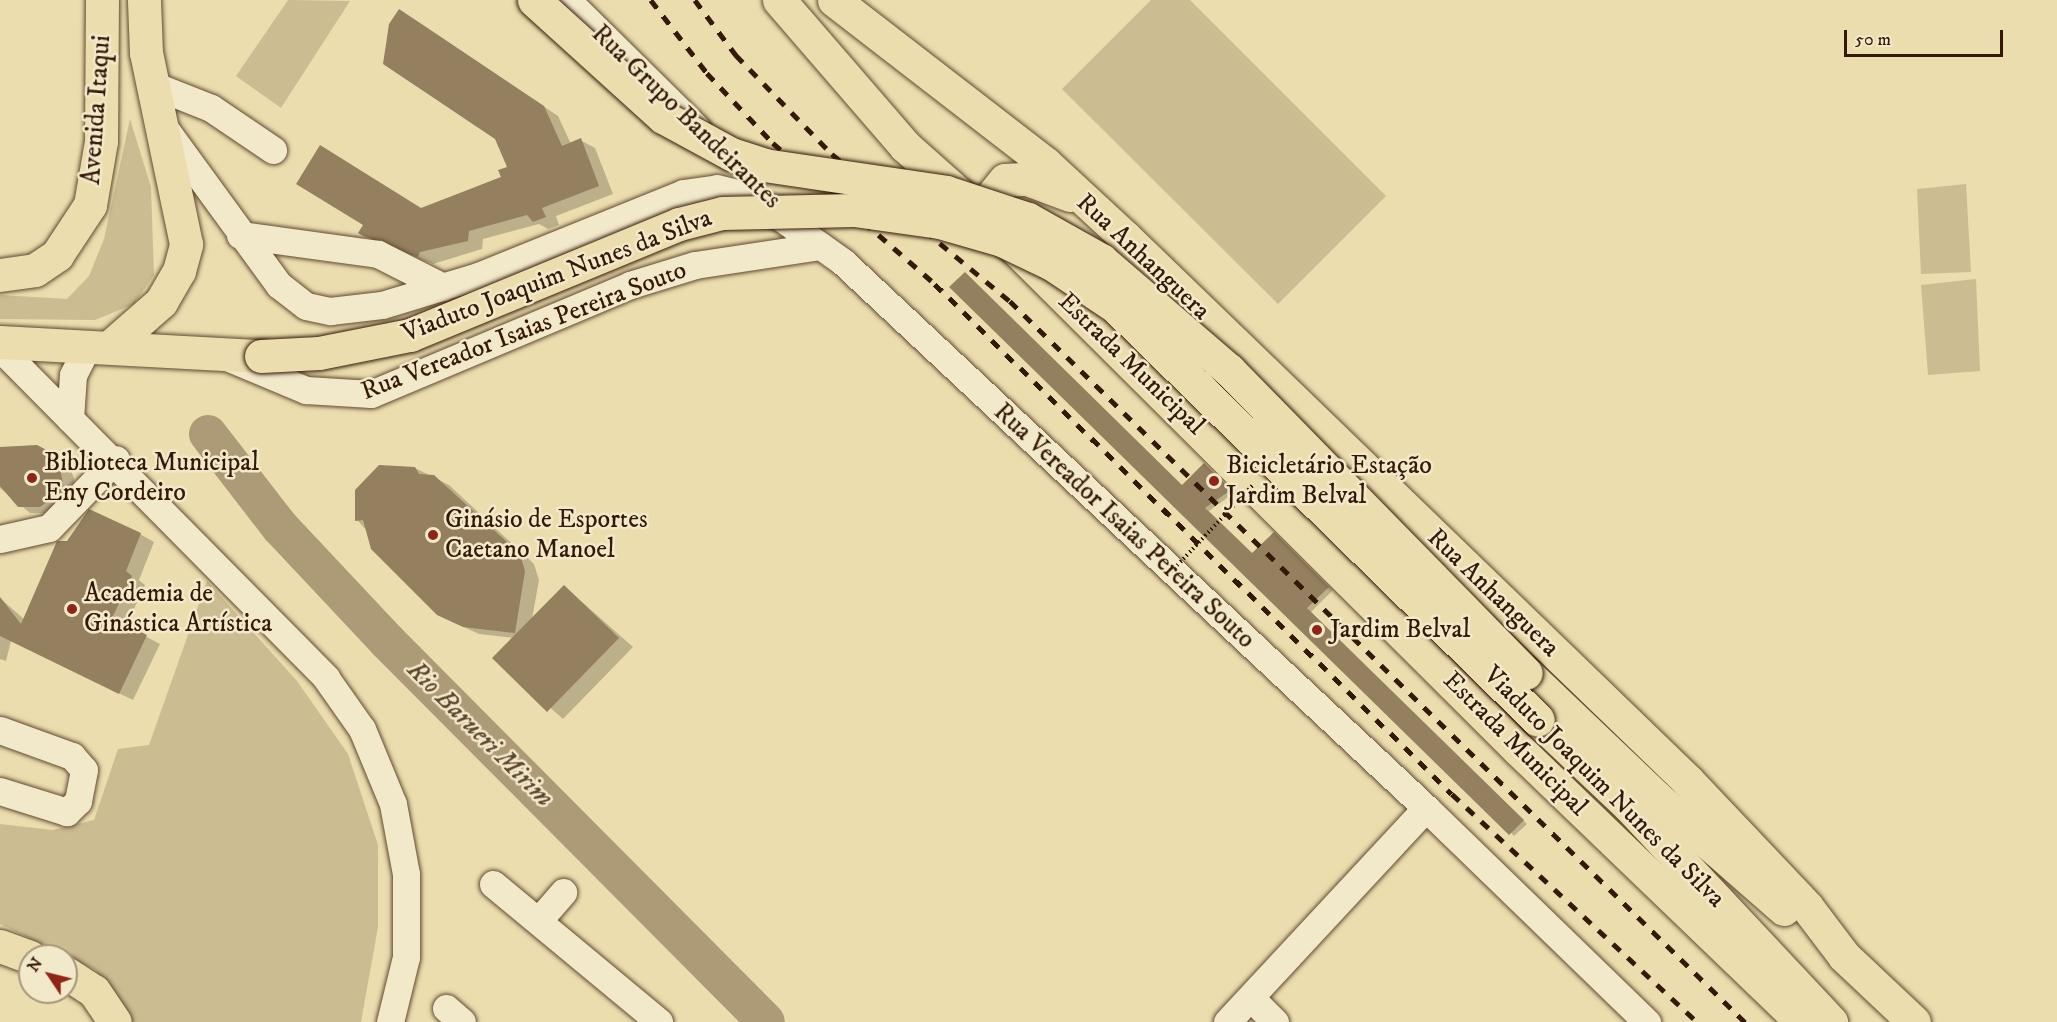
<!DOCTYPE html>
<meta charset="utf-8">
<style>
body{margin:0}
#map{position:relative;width:2057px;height:1022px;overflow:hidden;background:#ebddae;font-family:"IM FELL DW Pica",serif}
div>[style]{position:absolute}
.green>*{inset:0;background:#ccbc92}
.shadow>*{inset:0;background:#0003}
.river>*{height:38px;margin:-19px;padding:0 19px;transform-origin:19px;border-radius:19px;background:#ad9a76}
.building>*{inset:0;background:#947f5e}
.roads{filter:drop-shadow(0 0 2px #624a32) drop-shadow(0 0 2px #624a32)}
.minor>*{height:27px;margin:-13.5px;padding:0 13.5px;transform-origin:13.5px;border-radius:13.5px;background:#f2e9ca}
.major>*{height:33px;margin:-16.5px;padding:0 16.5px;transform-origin:16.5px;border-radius:16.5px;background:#ebddae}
.rail>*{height:4.5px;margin-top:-2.25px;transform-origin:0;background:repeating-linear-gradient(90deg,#351908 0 10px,transparent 0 20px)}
.path-bridge>*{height:4px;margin-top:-2px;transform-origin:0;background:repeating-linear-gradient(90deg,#351908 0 1.5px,transparent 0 4.5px)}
.bridges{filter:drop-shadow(0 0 2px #351908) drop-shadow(0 0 2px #351908)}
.major-bridge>*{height:33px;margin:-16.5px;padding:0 16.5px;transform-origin:16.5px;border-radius:16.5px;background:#ebddae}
.dots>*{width:16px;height:16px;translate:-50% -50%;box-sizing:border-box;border:3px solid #f2e9ca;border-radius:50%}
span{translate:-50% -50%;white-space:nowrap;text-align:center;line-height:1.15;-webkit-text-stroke:5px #f2e9ca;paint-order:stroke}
.street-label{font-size:26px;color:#351908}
.poi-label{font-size:26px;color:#351908}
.left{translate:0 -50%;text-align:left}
.water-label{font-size:27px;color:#5f462e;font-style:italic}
.north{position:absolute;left:18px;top:944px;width:60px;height:60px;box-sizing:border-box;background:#f2e9ca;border:2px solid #a6967c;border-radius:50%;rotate:305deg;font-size:16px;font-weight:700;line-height:24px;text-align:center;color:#351908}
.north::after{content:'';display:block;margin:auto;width:21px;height:27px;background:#8f2418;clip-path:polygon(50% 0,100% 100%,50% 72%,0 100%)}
.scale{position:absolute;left:1844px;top:30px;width:159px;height:27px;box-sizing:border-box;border:3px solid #351908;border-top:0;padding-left:8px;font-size:18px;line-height:21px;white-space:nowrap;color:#351908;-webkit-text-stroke:4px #f2e9ca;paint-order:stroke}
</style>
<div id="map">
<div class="green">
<div style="clip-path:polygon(288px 0,350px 1px,281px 108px,236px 76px)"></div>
<div style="clip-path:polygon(1151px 0,1190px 0,1386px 196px,1278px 304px,1062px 89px)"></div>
<div style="clip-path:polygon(130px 119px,151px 187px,154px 275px,134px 304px,95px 320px,0 319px,0 295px,67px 299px,89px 276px,104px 239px)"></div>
<div style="clip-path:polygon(1966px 184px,1971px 272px,1921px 274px,1917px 189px)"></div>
<div style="clip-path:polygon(1976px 279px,1980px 371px,1928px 375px,1921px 285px)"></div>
<div style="clip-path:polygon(207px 581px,297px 681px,348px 754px,378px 845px,378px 927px,361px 1022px,125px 1022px,96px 970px,0 924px,0 824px,53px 830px,94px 820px,118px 749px,149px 745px)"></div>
</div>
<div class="shadow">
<div style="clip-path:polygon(414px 19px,558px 116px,571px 144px,580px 140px,595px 148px,613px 194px,556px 216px,559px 225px,548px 229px,539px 224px,483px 239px,482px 249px,433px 264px,380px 244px,422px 209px,503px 177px,509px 168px,496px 138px)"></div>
<div style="clip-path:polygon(37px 447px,69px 464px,74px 479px,74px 496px,52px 513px,30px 513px,0 488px,0 449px)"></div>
<div style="clip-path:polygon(1204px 465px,1234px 493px,1209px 511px,1253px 554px,1278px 537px,1333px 590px,1311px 612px,1527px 824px,1514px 836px,1183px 486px)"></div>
<div style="clip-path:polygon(415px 468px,449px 485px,534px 564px,539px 580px,532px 619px,564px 586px,633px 647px,563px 719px,494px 658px,514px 638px,479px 634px,453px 622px,357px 520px)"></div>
<div style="clip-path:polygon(140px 534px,154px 542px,139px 580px,145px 585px,126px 626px,160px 644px,133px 700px,11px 641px,6px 661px,0 659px,0 598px,25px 620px)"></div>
</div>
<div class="river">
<div style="left:208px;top:434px;width:118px;rotate:52.3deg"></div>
<div style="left:280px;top:527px;width:156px;rotate:46.8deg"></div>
<div style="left:387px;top:641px;width:537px;rotate:45.15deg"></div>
</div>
<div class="building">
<div style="clip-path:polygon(399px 9px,544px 106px,562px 146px,581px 138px,599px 186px,542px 208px,546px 217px,533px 222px,527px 215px,469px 231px,468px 241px,420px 252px,418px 257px,363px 236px,358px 233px,363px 225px,296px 184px,320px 145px,421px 208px,501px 177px,498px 170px,507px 167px,495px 139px,383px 64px,389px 24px)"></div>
<div style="clip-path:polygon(965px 272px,1182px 485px,1204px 463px,1231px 490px,1205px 508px,1252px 553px,1274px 532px,1329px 587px,1307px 608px,1524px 820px,1509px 835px,949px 287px)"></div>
<div style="clip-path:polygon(37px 445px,58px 456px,64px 490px,40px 507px,18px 507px,0 486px,0 447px)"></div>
<div style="clip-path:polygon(379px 465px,415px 467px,419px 474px,434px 475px,520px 554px,525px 571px,515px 633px,463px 627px,437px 615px,371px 549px,363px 520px,355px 521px,355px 490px)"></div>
<div style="clip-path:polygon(89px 509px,141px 533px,126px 571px,132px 576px,112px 618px,147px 635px,119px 694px,0 636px,0 597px,21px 624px,57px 541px,67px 541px)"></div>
<div style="clip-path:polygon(564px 585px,619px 638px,547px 712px,492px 658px)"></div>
</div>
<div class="roads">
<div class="minor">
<div style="left:567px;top:0;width:182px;rotate:44.6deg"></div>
<div style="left:153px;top:85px;width:62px;rotate:21.6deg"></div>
<div style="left:211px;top:108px;width:75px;rotate:34.1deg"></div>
<div style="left:163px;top:126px;width:197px;rotate:53.9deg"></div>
<div style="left:279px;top:285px;width:34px;rotate:38deg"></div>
<div style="left:306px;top:306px;width:25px;rotate:12deg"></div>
<div style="left:330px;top:311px;width:52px;rotate:-6.6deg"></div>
<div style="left:382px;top:305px;width:100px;rotate:-16.8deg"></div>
<div style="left:478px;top:276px;width:221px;rotate:-22deg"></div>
<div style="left:683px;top:193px;width:34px;rotate:-8deg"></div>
<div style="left:717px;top:188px;width:36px;rotate:14deg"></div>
<div style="left:752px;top:197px;width:112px;rotate:35.5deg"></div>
<div style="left:843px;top:262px;width:799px;rotate:43.12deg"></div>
<div style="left:240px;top:235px;width:139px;rotate:7.8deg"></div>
<div style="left:378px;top:254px;width:73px;rotate:26.9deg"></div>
<div style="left:0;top:348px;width:464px;rotate:45.3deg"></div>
<div style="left:326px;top:678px;width:62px;rotate:54.8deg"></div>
<div style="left:362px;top:729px;width:81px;rotate:67.5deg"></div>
<div style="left:393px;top:804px;width:71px;rotate:79.5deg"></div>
<div style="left:406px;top:874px;width:83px;rotate:90deg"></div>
<div style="left:406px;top:957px;width:67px;rotate:103.8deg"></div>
<div style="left:227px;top:357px;width:86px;rotate:22.7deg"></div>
<div style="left:306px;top:390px;width:65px;rotate:3.5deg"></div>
<div style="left:371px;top:394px;width:281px;rotate:-22.8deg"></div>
<div style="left:630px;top:285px;width:68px;rotate:-17.1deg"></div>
<div style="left:695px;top:265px;width:127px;rotate:-8.6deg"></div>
<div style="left:70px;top:419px;width:44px;rotate:-86.1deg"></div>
<div style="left:73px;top:375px;width:34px;rotate:-63deg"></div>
<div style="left:0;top:539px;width:50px;rotate:-12.7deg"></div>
<div style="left:49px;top:528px;width:96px;rotate:-45.8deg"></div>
<div style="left:0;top:730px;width:77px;rotate:19.9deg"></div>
<div style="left:72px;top:756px;width:18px;rotate:49deg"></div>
<div style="left:84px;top:770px;width:32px;rotate:101deg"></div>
<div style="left:78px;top:801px;width:16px;rotate:135deg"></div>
<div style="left:67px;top:812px;width:70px;rotate:-162.6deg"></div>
<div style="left:493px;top:884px;width:216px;rotate:39.7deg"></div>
<div style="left:539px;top:920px;width:37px;rotate:-49deg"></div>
<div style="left:1251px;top:998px;width:34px;rotate:45deg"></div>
<div style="left:446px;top:1008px;width:21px;rotate:41deg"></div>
<div style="left:1227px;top:1022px;width:292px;rotate:-47.1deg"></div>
<div style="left:1426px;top:808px;width:308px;rotate:44.1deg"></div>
</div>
<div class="major">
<div style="left:779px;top:0;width:193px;rotate:49.2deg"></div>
<div style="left:905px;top:146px;width:87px;rotate:41.7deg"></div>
<div style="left:834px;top:0;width:267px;rotate:37.7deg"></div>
<div style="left:1045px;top:163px;width:109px;rotate:42.8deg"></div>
<div style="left:1125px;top:237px;width:783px;rotate:44.02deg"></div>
<div style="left:1688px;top:781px;width:173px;rotate:46.6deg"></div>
<div style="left:1807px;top:907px;width:61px;rotate:52.9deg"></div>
<div style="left:1844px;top:956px;width:96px;rotate:43.3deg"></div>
<div style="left:994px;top:227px;width:30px;rotate:-96deg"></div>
<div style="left:991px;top:197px;width:22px;rotate:-51deg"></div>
<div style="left:1005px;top:180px;width:22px;rotate:-3deg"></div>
<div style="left:1027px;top:179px;width:46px;rotate:20.4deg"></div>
<div style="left:1013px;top:246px;width:713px;rotate:44.89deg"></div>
<div style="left:1518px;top:749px;width:394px;rotate:43.9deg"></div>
<div style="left:0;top:275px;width:35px;rotate:-8deg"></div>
<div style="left:35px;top:270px;width:27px;rotate:-34deg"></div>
<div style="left:57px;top:255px;width:60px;rotate:-56.6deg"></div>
<div style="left:90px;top:205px;width:65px;rotate:-80.2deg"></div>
<div style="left:101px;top:141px;width:141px;rotate:-89.6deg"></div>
<div style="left:0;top:342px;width:261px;rotate:3.1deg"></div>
<div style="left:112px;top:345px;width:65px;rotate:-41.3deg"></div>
<div style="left:161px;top:302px;width:36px;rotate:-60deg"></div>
<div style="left:179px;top:271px;width:28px;rotate:-75deg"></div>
<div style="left:186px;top:244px;width:195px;rotate:-101.8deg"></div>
<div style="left:146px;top:53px;width:53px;rotate:-92.2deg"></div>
<div style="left:1526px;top:673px;width:180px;rotate:43.6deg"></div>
<div style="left:1656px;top:797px;width:170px;rotate:41.2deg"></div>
<div style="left:1538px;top:720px;width:125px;rotate:43.4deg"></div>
<div style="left:1629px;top:806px;width:296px;rotate:46.9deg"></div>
<div style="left:0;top:946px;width:32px;rotate:20deg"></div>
<div style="left:66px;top:973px;width:33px;rotate:33deg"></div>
<div style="left:94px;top:991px;width:37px;rotate:56deg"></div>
</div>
</div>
<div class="rail">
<div style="left:651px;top:0;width:92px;rotate:52.5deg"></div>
<div style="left:707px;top:73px;width:96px;rotate:46.7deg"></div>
<div style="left:773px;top:143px;width:215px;rotate:41deg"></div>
<div style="left:935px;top:284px;width:726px;rotate:44.61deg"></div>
<div style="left:1452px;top:794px;width:335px;rotate:42.9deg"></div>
<div style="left:695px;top:0;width:69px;rotate:53.3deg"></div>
<div style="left:736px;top:55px;width:138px;rotate:45.9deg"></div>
<div style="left:832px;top:154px;width:231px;rotate:39.6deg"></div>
<div style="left:1010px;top:301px;width:1030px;rotate:44.45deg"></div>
</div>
<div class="path-bridge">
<div style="left:1171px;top:572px;width:121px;rotate:-46.7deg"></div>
</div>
<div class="bridges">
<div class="major-bridge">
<div style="left:534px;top:0;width:174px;rotate:42.2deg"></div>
<div style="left:663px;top:117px;width:77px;rotate:28.6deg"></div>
<div style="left:731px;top:154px;width:35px;rotate:18deg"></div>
<div style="left:764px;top:165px;width:184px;rotate:8.4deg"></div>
<div style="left:946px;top:192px;width:86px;rotate:18.2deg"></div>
<div style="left:1028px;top:219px;width:84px;rotate:29.3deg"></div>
<div style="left:1101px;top:260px;width:169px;rotate:40.7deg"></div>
<div style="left:1229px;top:370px;width:424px;rotate:45.6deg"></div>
<div style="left:261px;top:356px;width:58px;rotate:-3deg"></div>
<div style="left:319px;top:353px;width:93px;rotate:-11.2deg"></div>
<div style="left:410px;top:335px;width:291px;rotate:-22.4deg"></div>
<div style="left:679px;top:224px;width:44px;rotate:-14.3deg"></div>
<div style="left:722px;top:213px;width:132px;rotate:-1.3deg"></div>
<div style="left:854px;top:210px;width:86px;rotate:8deg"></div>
<div style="left:939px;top:222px;width:66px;rotate:15.9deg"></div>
<div style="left:1002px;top:240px;width:55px;rotate:25.6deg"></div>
<div style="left:1052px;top:264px;width:77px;rotate:33.9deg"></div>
<div style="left:1116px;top:307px;width:590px;rotate:44.38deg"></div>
</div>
</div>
<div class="dots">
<div style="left:32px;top:478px;background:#8f2418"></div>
<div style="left:1214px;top:481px;background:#8f2418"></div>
<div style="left:433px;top:535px;background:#8f2418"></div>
<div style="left:72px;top:609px;background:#8f2418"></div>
<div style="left:1317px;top:630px;background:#8f2418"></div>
</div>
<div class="street-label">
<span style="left:97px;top:110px;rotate:-86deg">Avenida Itaqui</span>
<span style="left:686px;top:117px;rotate:44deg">Rua Grupo Bandeirantes</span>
<span style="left:1143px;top:257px;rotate:43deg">Rua Anhanguera</span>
<span style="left:557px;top:276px;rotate:-21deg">Viaduto Joaquim Nunes da Silva</span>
<span style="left:524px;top:331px;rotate:-21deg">Rua Vereador Isaias Pereira Souto</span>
<span style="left:1131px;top:364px;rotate:44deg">Estrada Municipal</span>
<span style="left:1124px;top:526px;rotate:43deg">Rua Vereador Isaias Pereira Souto</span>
<span style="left:1493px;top:593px;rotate:44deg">Rua Anhanguera</span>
<span style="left:1515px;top:744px;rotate:45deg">Estrada Municipal</span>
<span style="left:1604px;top:787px;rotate:45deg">Viaduto Joaquim Nunes da Silva</span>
</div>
<div class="poi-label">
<span class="left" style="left:44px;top:478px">Biblioteca Municipal<br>Eny Cordeiro</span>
<span class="left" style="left:1226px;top:481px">Bicicletário Estação<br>Jardim Belval</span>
<span class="left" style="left:445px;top:535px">Ginásio de Esportes<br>Caetano Manoel</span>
<span class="left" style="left:84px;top:609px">Academia de<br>Ginástica Artística</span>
<span class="left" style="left:1330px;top:630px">Jardim Belval</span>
</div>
<div class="water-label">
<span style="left:480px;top:734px;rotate:45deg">Rio Barueri Mirim</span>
</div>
<div class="north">N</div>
<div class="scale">50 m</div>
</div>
